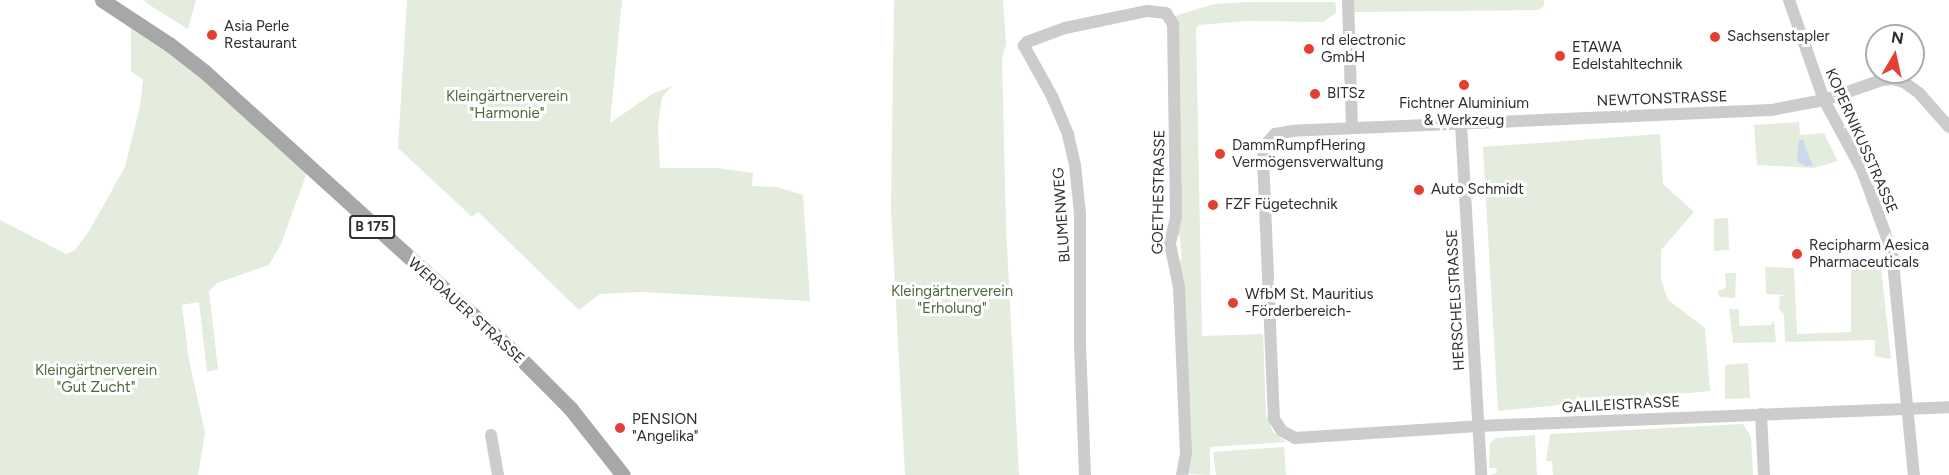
<!DOCTYPE html>
<meta charset="utf-8">
<style>
body{margin:0}
#map{position:relative;width:1949px;height:475px;overflow:hidden;background:#fff;font-family:Figtree,sans-serif}
div>[style]{position:absolute}
.green>*{inset:0;background:#e3ecdd}
.water>*{inset:0;background:#cadaec}
.minor>*{height:12px;margin:-6px;padding:0 6px;transform-origin:6px;border-radius:6px;background:#ccc}
.major>*{height:15px;margin:-7.5px;padding:0 7.5px;transform-origin:7.5px;border-radius:7.5px;background:#a7a7a7}
.dots>*{width:16px;height:16px;translate:-50% -50%;box-sizing:border-box;border:3px solid #fff;border-radius:50%}
span{translate:-50% -50%;white-space:nowrap;text-align:center;line-height:1.15;-webkit-text-stroke:6px #fff;paint-order:stroke}
.shield-label span{padding:2px 4px;background:#fff;border:2px solid;border-radius:4px;-webkit-text-stroke-width:0}
.shield-label{font-size:14px;color:#2f2f2f;font-weight:700}
.poi-label{font-size:15px;color:#2f2f2f}
.left{translate:0 -50%;text-align:left}
.park-label{font-size:15px;color:#4c6b3d}
.street-label{font-size:15px;color:#2f2f2f}
.north{position:absolute;left:1865px;top:24px;width:60px;height:60px;box-sizing:border-box;background:#fff;border:2px solid #acacac;border-radius:50%;rotate:9deg;font-size:16px;font-weight:700;line-height:24px;text-align:center;color:#2f2f2f}
.north::after{content:'';display:block;margin:auto;width:21px;height:27px;background:#e34034;clip-path:polygon(50% 0,100% 100%,50% 72%,0 100%)}
</style>
<div id="map">
<div class="green">
<div style="clip-path:polygon(143px 0,196px 0,188px 29px,154px 8px)"></div>
<div style="clip-path:polygon(407px 0,622px 0,610px 123px,652px 94px,672px 86px,662px 97px,658px 126px,660px 168px,717px 168px,753px 173px,752px 186px,776px 187px,803px 195px,810px 301px,641px 292px,600px 294px,579px 310px,478px 212px,472px 217px,398px 148px)"></div>
<div style="clip-path:polygon(894px 0,1003px 0,1006px 44px,1002px 58px,1006px 228px,1019px 475px,905px 475px,891px 209px)"></div>
<div style="clip-path:polygon(1353px 0,1544px 0,1544px 6px,1538px 10px,1353px 12px)"></div>
<div style="clip-path:polygon(1248px 2px,1335px 2px,1336px 6px,1336px 13px,1323px 22px,1246px 21px,1199px 25px,1196px 28px,1202px 336px,1263px 334px,1266px 414px,1273px 432px,1286px 442px,1210px 447px,1210px 475px,1185px 474px,1176px 262px,1182px 260px,1180px 236px,1174px 237px,1175px 16px,1214px 4px)"></div>
<div style="clip-path:polygon(131px 23px,162px 42px,306px 170px,306px 175px,281px 244px,269px 265px,217px 283px,209px 291px,218px 369px,207px 372px,199px 302px,182px 305px,189px 360px,205px 433px,198px 475px,0 475px,0 220px,66px 254px,75px 250px,89px 231px,125px 167px,140px 106px,143px 80px,131px 71px)"></div>
<div style="clip-path:polygon(1799px 122px,1800px 135px,1824px 133px,1838px 161px,1814px 168px,1757px 165px,1754px 125px)"></div>
<div style="clip-path:polygon(1660px 134px,1663px 184px,1694px 212px,1661px 250px,1661px 280px,1668px 300px,1705px 328px,1710px 391px,1498px 411px,1483px 147px)"></div>
<div style="clip-path:polygon(1728px 218px,1729px 250px,1714px 251px,1714px 219px)"></div>
<div style="clip-path:polygon(1765px 267px,1794px 268px,1797px 334px,1851px 332px,1851px 270px,1881px 267px,1891px 359px,1875px 356px,1875px 340px,1785px 342px,1784px 315px,1779px 308px,1780px 296px,1787px 295px,1766px 294px)"></div>
<div style="clip-path:polygon(1725px 273px,1736px 273px,1735px 298px,1719px 297px,1718px 291px,1726px 288px)"></div>
<div style="clip-path:polygon(1729px 309px,1739px 309px,1739px 326px,1771px 325px,1774px 320px,1776px 342px,1733px 343px)"></div>
<div style="clip-path:polygon(1748px 363px,1750px 398px,1725px 399px,1725px 365px)"></div>
<div style="clip-path:polygon(1743px 424px,1751px 437px,1753px 475px,1553px 475px,1552px 461px,1546px 461px,1550px 434px)"></div>
<div style="clip-path:polygon(1535px 435px,1537px 475px,1489px 475px,1497px 473px,1496px 468px,1489px 468px,1490px 443px,1496px 438px)"></div>
<div style="clip-path:polygon(1284px 447px,1286px 475px,1216px 475px,1213px 452px)"></div>
</div>
<div class="water">
<div style="clip-path:polygon(1799px 140px,1803px 140px,1813px 166px,1805px 166px,1797px 161px)"></div>
</div>
<div class="minor">
<div style="left:1348px;top:0;width:128px;rotate:88.2deg"></div>
<div style="left:1789px;top:0;width:106px;rotate:70.7deg"></div>
<div style="left:1824px;top:100px;width:80px;rotate:61.5deg"></div>
<div style="left:1862px;top:170px;width:87px;rotate:69.9deg"></div>
<div style="left:1892px;top:252px;width:224px;rotate:84.4deg"></div>
<div style="left:1461px;top:124px;width:352px;rotate:86.7deg"></div>
<div style="left:1949px;top:127px;width:45px;rotate:-131.4deg"></div>
<div style="left:1919px;top:93px;width:19px;rotate:-144deg"></div>
<div style="left:1904px;top:82px;width:11px;rotate:-165deg"></div>
<div style="left:1893px;top:79px;width:11px;rotate:175deg"></div>
<div style="left:1882px;top:80px;width:61px;rotate:161deg"></div>
<div style="left:1824px;top:100px;width:54px;rotate:169.3deg"></div>
<div style="left:1771px;top:110px;width:478px;rotate:177.5deg"></div>
<div style="left:1293px;top:131px;width:18px;rotate:171deg"></div>
<div style="left:1275px;top:134px;width:12px;rotate:132deg"></div>
<div style="left:1267px;top:143px;width:16px;rotate:105deg"></div>
<div style="left:1263px;top:158px;width:261px;rotate:87.6deg"></div>
<div style="left:1274px;top:419px;width:14px;rotate:56deg"></div>
<div style="left:1282px;top:431px;width:15px;rotate:28deg"></div>
<div style="left:1295px;top:438px;width:184px;rotate:-3.7deg"></div>
<div style="left:1479px;top:426px;width:470px;rotate:-2.3deg"></div>
<div style="left:1761px;top:414px;width:61px;rotate:87.2deg"></div>
<div style="left:491px;top:435px;width:41px;rotate:80.1deg"></div>
<div style="left:1085px;top:475px;width:130px;rotate:-92.2deg"></div>
<div style="left:1080px;top:345px;width:131px;rotate:-90deg"></div>
<div style="left:1080px;top:214px;width:49px;rotate:-95.8deg"></div>
<div style="left:1075px;top:165px;width:32px;rotate:-103deg"></div>
<div style="left:1068px;top:134px;width:39px;rotate:-113deg"></div>
<div style="left:1053px;top:98px;width:60px;rotate:-119.1deg"></div>
<div style="left:1024px;top:46px;width:5px;rotate:-53deg"></div>
<div style="left:1027px;top:42px;width:40px;rotate:-20.2deg"></div>
<div style="left:1065px;top:28px;width:84px;rotate:-11.7deg"></div>
<div style="left:1147px;top:11px;width:19px;rotate:6deg"></div>
<div style="left:1166px;top:13px;width:13px;rotate:58deg"></div>
<div style="left:1173px;top:24px;width:193px;rotate:89.1deg"></div>
<div style="left:1176px;top:217px;width:28px;rotate:103deg"></div>
<div style="left:1170px;top:244px;width:44px;rotate:78.2deg"></div>
<div style="left:1179px;top:287px;width:166px;rotate:87.6deg"></div>
<div style="left:1186px;top:453px;width:22px;rotate:100deg"></div>
</div>
<div class="major">
<div style="left:102px;top:0;width:80px;rotate:33.3deg"></div>
<div style="left:169px;top:44px;width:46px;rotate:37.9deg"></div>
<div style="left:205px;top:72px;width:423px;rotate:42.2deg"></div>
<div style="left:518px;top:356px;width:74px;rotate:45deg"></div>
<div style="left:570px;top:408px;width:85px;rotate:51.7deg"></div>
</div>
<div class="dots">
<div style="left:212px;top:35px;background:#e34034"></div>
<div style="left:1715px;top:37px;background:#e34034"></div>
<div style="left:1309px;top:49px;background:#e34034"></div>
<div style="left:1560px;top:56px;background:#e34034"></div>
<div style="left:1464px;top:85px;background:#e34034"></div>
<div style="left:1315px;top:94px;background:#e34034"></div>
<div style="left:1220px;top:154px;background:#e34034"></div>
<div style="left:1419px;top:190px;background:#e34034"></div>
<div style="left:1213px;top:205px;background:#e34034"></div>
<div style="left:1797px;top:254px;background:#e34034"></div>
<div style="left:1233px;top:303px;background:#e34034"></div>
<div style="left:620px;top:428px;background:#e34034"></div>
</div>
<div class="shield-label">
<span style="left:372px;top:227px">B 175</span>
</div>
<div class="poi-label">
<span class="left" style="left:224px;top:35px">Asia Perle<br>Restaurant</span>
<span class="left" style="left:1727px;top:37px">Sachsenstapler</span>
<span class="left" style="left:1321px;top:49px">rd electronic<br>GmbH</span>
<span class="left" style="left:1572px;top:56px">ETAWA<br>Edelstahltechnik</span>
<span class="left" style="left:1327px;top:94px">BITSz</span>
<span style="left:1464px;top:112px">Fichtner Aluminium<br>&amp; Werkzeug</span>
<span class="left" style="left:1232px;top:154px">DammRumpfHering<br>Vermögensverwaltung</span>
<span class="left" style="left:1431px;top:190px">Auto Schmidt</span>
<span class="left" style="left:1225px;top:205px">FZF Fügetechnik</span>
<span class="left" style="left:1809px;top:254px">Recipharm Aesica<br>Pharmaceuticals</span>
<span class="left" style="left:1245px;top:303px">WfbM St. Mauritius<br>-Förderbereich-</span>
<span class="left" style="left:632px;top:428px">PENSION<br>"Angelika"</span>
</div>
<div class="park-label">
<span style="left:507px;top:105px">Kleingärtnerverein<br>"Harmonie"</span>
<span style="left:952px;top:300px">Kleingärtnerverein<br>"Erholung"</span>
<span style="left:96px;top:379px">Kleingärtnerverein<br>"Gut Zucht"</span>
</div>
<div class="street-label">
<span style="left:1662px;top:99px;rotate:-2deg">NEWTONSTRASSE</span>
<span style="left:1861px;top:141px;rotate:66deg">KOPERNIKUSSTRASSE</span>
<span style="left:1159px;top:192px;rotate:-89deg">GOETHESTRASSE</span>
<span style="left:1062px;top:215px;rotate:-94deg">BLUMENWEG</span>
<span style="left:1456px;top:300px;rotate:-93deg">HERSCHELSTRASSE</span>
<span style="left:466px;top:311px;rotate:42deg">WERDAUER STRASSE</span>
<span style="left:1621px;top:405px;rotate:-3deg">GALILEISTRASSE</span>
</div>
<div class="north">N</div>
</div>
